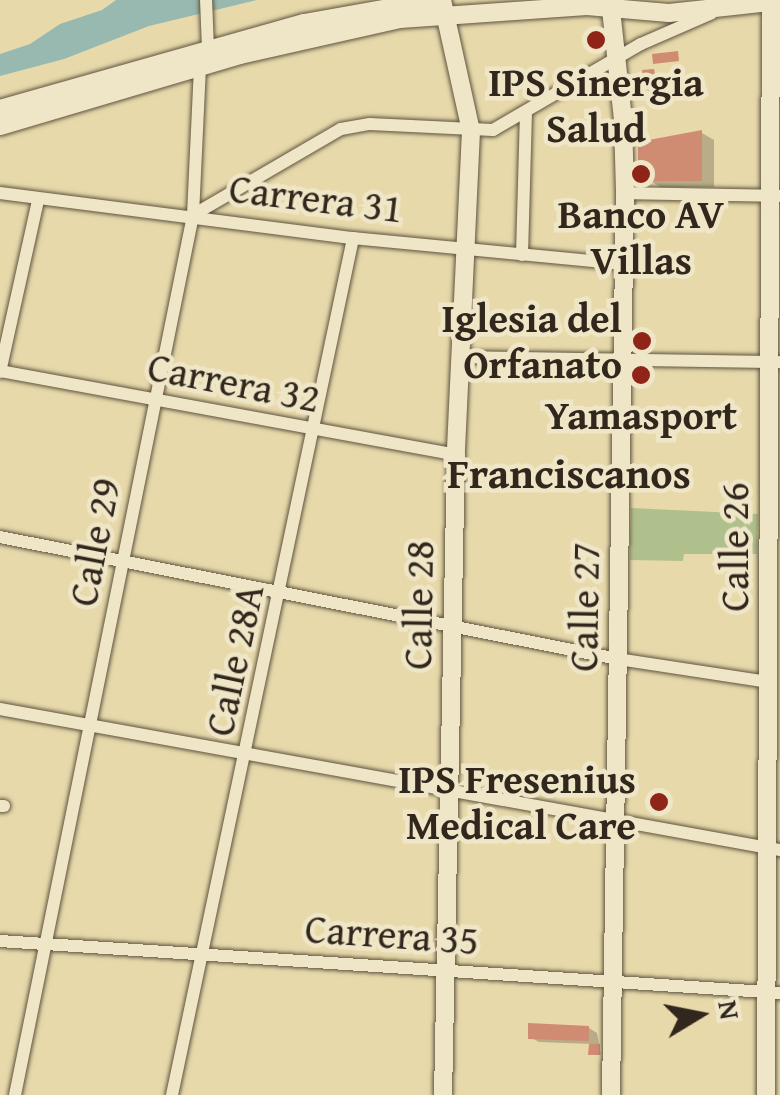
<!DOCTYPE html>
<style>
body{margin:0}
#map{position:relative;width:780px;height:1095px;overflow:hidden;background:#e7d9aa;font-family:"Gentium Book Plus",serif}
div>[style]{position:absolute}
.green>*{inset:0;background:#b0c08d}
.water>*{inset:0;background:#98b9b0}
.shadow>*{inset:0;background:#0003}
.building>*{inset:0;background:#d08b73}
.roads{filter:drop-shadow(0 0 2px #5e5440) drop-shadow(0 0 2px #5e5440)}
.street>*{height:12px;margin:-6px;padding:0 6px;transform-origin:6px;border-radius:6px;background:#efe6c8}
.secondary>*{height:18px;margin:-9px;padding:0 9px;transform-origin:9px;border-radius:9px;background:#efe6c8}
.dots>*{width:28px;height:28px;translate:-50% -50%;box-sizing:border-box;border:5px solid #efe6c8;border-radius:50%}
span{translate:-50% -50%;white-space:nowrap;text-align:center;line-height:1.15;-webkit-text-stroke:9px #efe6c8;paint-order:stroke}
.poi-label{font-size:40px;color:#31271d;font-weight:700}
.right{translate:-100% -50%;text-align:right}
.street-label{font-size:40px;color:#31271d}
.neighbourhood-label{font-size:42px;color:#31271d;font-weight:700}
.north{position:absolute;left:650px;top:965px;width:100px;height:100px;-webkit-text-stroke:8px #efe6c8;paint-order:stroke;rotate:80deg;font-size:28px;font-weight:700;line-height:40px;text-align:center;color:#31271d}
.north::after{content:'';display:block;margin:auto;width:35px;height:45px;background:#31271d;clip-path:polygon(50% 0,100% 100%,50% 72%,0 100%)}
</style>
<div id="map">
<div class="green">
<div style="clip-path:polygon(631px 508px,758px 514px,757px 554px,684px 554px,683px 561px,630px 560px)"></div>
</div>
<div class="water">
<div style="clip-path:polygon(116px 0,257px 0,149px 26px,64px 59px,0 76px,0 54px,30px 44px,60px 24px,102px 10px)"></div>
</div>
<div class="shadow">
<div style="clip-path:polygon(702px 133px,714px 140px,714px 187px,660px 187px,648px 179px)"></div>
<div style="clip-path:polygon(589px 1028px,597px 1033px,601px 1055px,593px 1055px,591px 1044px,539px 1042px,530px 1037px)"></div>
</div>
<div class="building">
<div style="clip-path:polygon(678px 51px,679px 61px,653px 64px,652px 54px)"></div>
<div style="clip-path:polygon(654px 69px,658px 90px,646px 92px,642px 70px)"></div>
<div style="clip-path:polygon(702px 130px,702px 181px,646px 181px,638px 170px,638px 142px)"></div>
<div style="clip-path:polygon(528px 1023px,589px 1026px,589px 1041px,528px 1039px)"></div>
<div style="clip-path:polygon(589px 1044px,600px 1044px,600px 1055px,588px 1055px)"></div>
</div>
<div class="roads">
<div class="street">
<div style="left:0;top:193px;width:356px;rotate:7.3deg"></div>
<div style="left:353px;top:238px;width:272px;rotate:5.5deg"></div>
<div style="left:625px;top:193px;width:155px;rotate:1.1deg"></div>
<div style="left:193px;top:215px;width:171px;rotate:-30.2deg"></div>
<div style="left:341px;top:129px;width:29px;rotate:-10deg"></div>
<div style="left:370px;top:124px;width:123px;rotate:2.8deg"></div>
<div style="left:493px;top:130px;width:171px;rotate:-30.2deg"></div>
<div style="left:641px;top:44px;width:77px;rotate:-23.6deg"></div>
<div style="left:522px;top:255px;width:142px;rotate:-88.4deg"></div>
<div style="left:459px;top:357px;width:321px;rotate:0.9deg"></div>
<div style="left:0;top:371px;width:464px;rotate:10.4deg"></div>
<div style="left:0;top:372px;width:176px;rotate:-77.5deg"></div>
<div style="left:0;top:537px;width:630px;rotate:11.17deg"></div>
<div style="left:618px;top:659px;width:152px;rotate:8.7deg"></div>
<div style="left:0;top:709px;width:793px;rotate:10.25deg"></div>
<div style="left:0;top:806px;width:4px"></div>
<div style="left:0;top:941px;width:782px;rotate:3.81deg"></div>
<div style="left:15px;top:1095px;width:898px;rotate:-78.56deg"></div>
<div style="left:193px;top:215px;width:149px;rotate:-87.3deg"></div>
<div style="left:200px;top:66px;width:19px;rotate:-65deg"></div>
<div style="left:208px;top:49px;width:49px;rotate:-92.3deg"></div>
<div style="left:172px;top:1095px;width:876px;rotate:-78.07deg"></div>
</div>
<div class="secondary">
<div style="left:442px;top:0;width:134px;rotate:77.5deg"></div>
<div style="left:471px;top:131px;width:324px;rotate:92.7deg"></div>
<div style="left:456px;top:455px;width:640px;rotate:91.16deg"></div>
<div style="left:610px;top:0;width:121px;rotate:83.8deg"></div>
<div style="left:623px;top:120px;width:73px;rotate:88.4deg"></div>
<div style="left:625px;top:193px;width:902px;rotate:90.89deg"></div>
<div style="left:0;top:109px;width:316px;rotate:-15.8deg"></div>
<div style="left:304px;top:23px;width:131px;rotate:-10.1deg"></div>
<div style="left:0;top:126px;width:250px;rotate:-16.5deg"></div>
<div style="left:240px;top:55px;width:164px;rotate:-12.7deg"></div>
<div style="left:400px;top:19px;width:187px;rotate:-4deg"></div>
<div style="left:587px;top:6px;width:82px;rotate:4.9deg"></div>
<div style="left:669px;top:13px;width:112px;rotate:-6.2deg"></div>
<div style="left:766px;top:1095px;width:1095px;rotate:-89.74deg"></div>
</div>
</div>
<div class="dots">
<div style="left:596px;top:40px;background:#8f2418"></div>
<div style="left:641px;top:174px;background:#8f2418"></div>
<div style="left:642px;top:341px;background:#8f2418"></div>
<div style="left:641px;top:375px;background:#8f2418"></div>
<div style="left:659px;top:802px;background:#8f2418"></div>
</div>
<div class="poi-label">
<span style="left:596px;top:105px">IPS Sinergia<br>Salud</span>
<span style="left:641px;top:237px">Banco AV<br>Villas</span>
<span class="right" style="left:622px;top:341px">Iglesia del<br>Orfanato</span>
<span style="left:641px;top:415px">Yamasport</span>
<span class="right" style="left:636px;top:802px">IPS Fresenius<br>Medical Care</span>
</div>
<div class="street-label">
<span style="left:316px;top:198px;rotate:7deg">Carrera 31</span>
<span style="left:234px;top:382px;rotate:11deg">Carrera 32</span>
<span style="left:94px;top:542px;rotate:-79deg">Calle 29</span>
<span style="left:734px;top:547px;rotate:-90deg">Calle 26</span>
<span style="left:418px;top:605px;rotate:-89deg">Calle 28</span>
<span style="left:584px;top:607px;rotate:-89deg">Calle 27</span>
<span style="left:234px;top:660px;rotate:-78deg">Calle 28A</span>
<span style="left:392px;top:934px;rotate:4deg">Carrera 35</span>
</div>
<div class="neighbourhood-label">
<span style="left:569px;top:473px">Franciscanos</span>
</div>
<div class="north">N</div>
</div>
